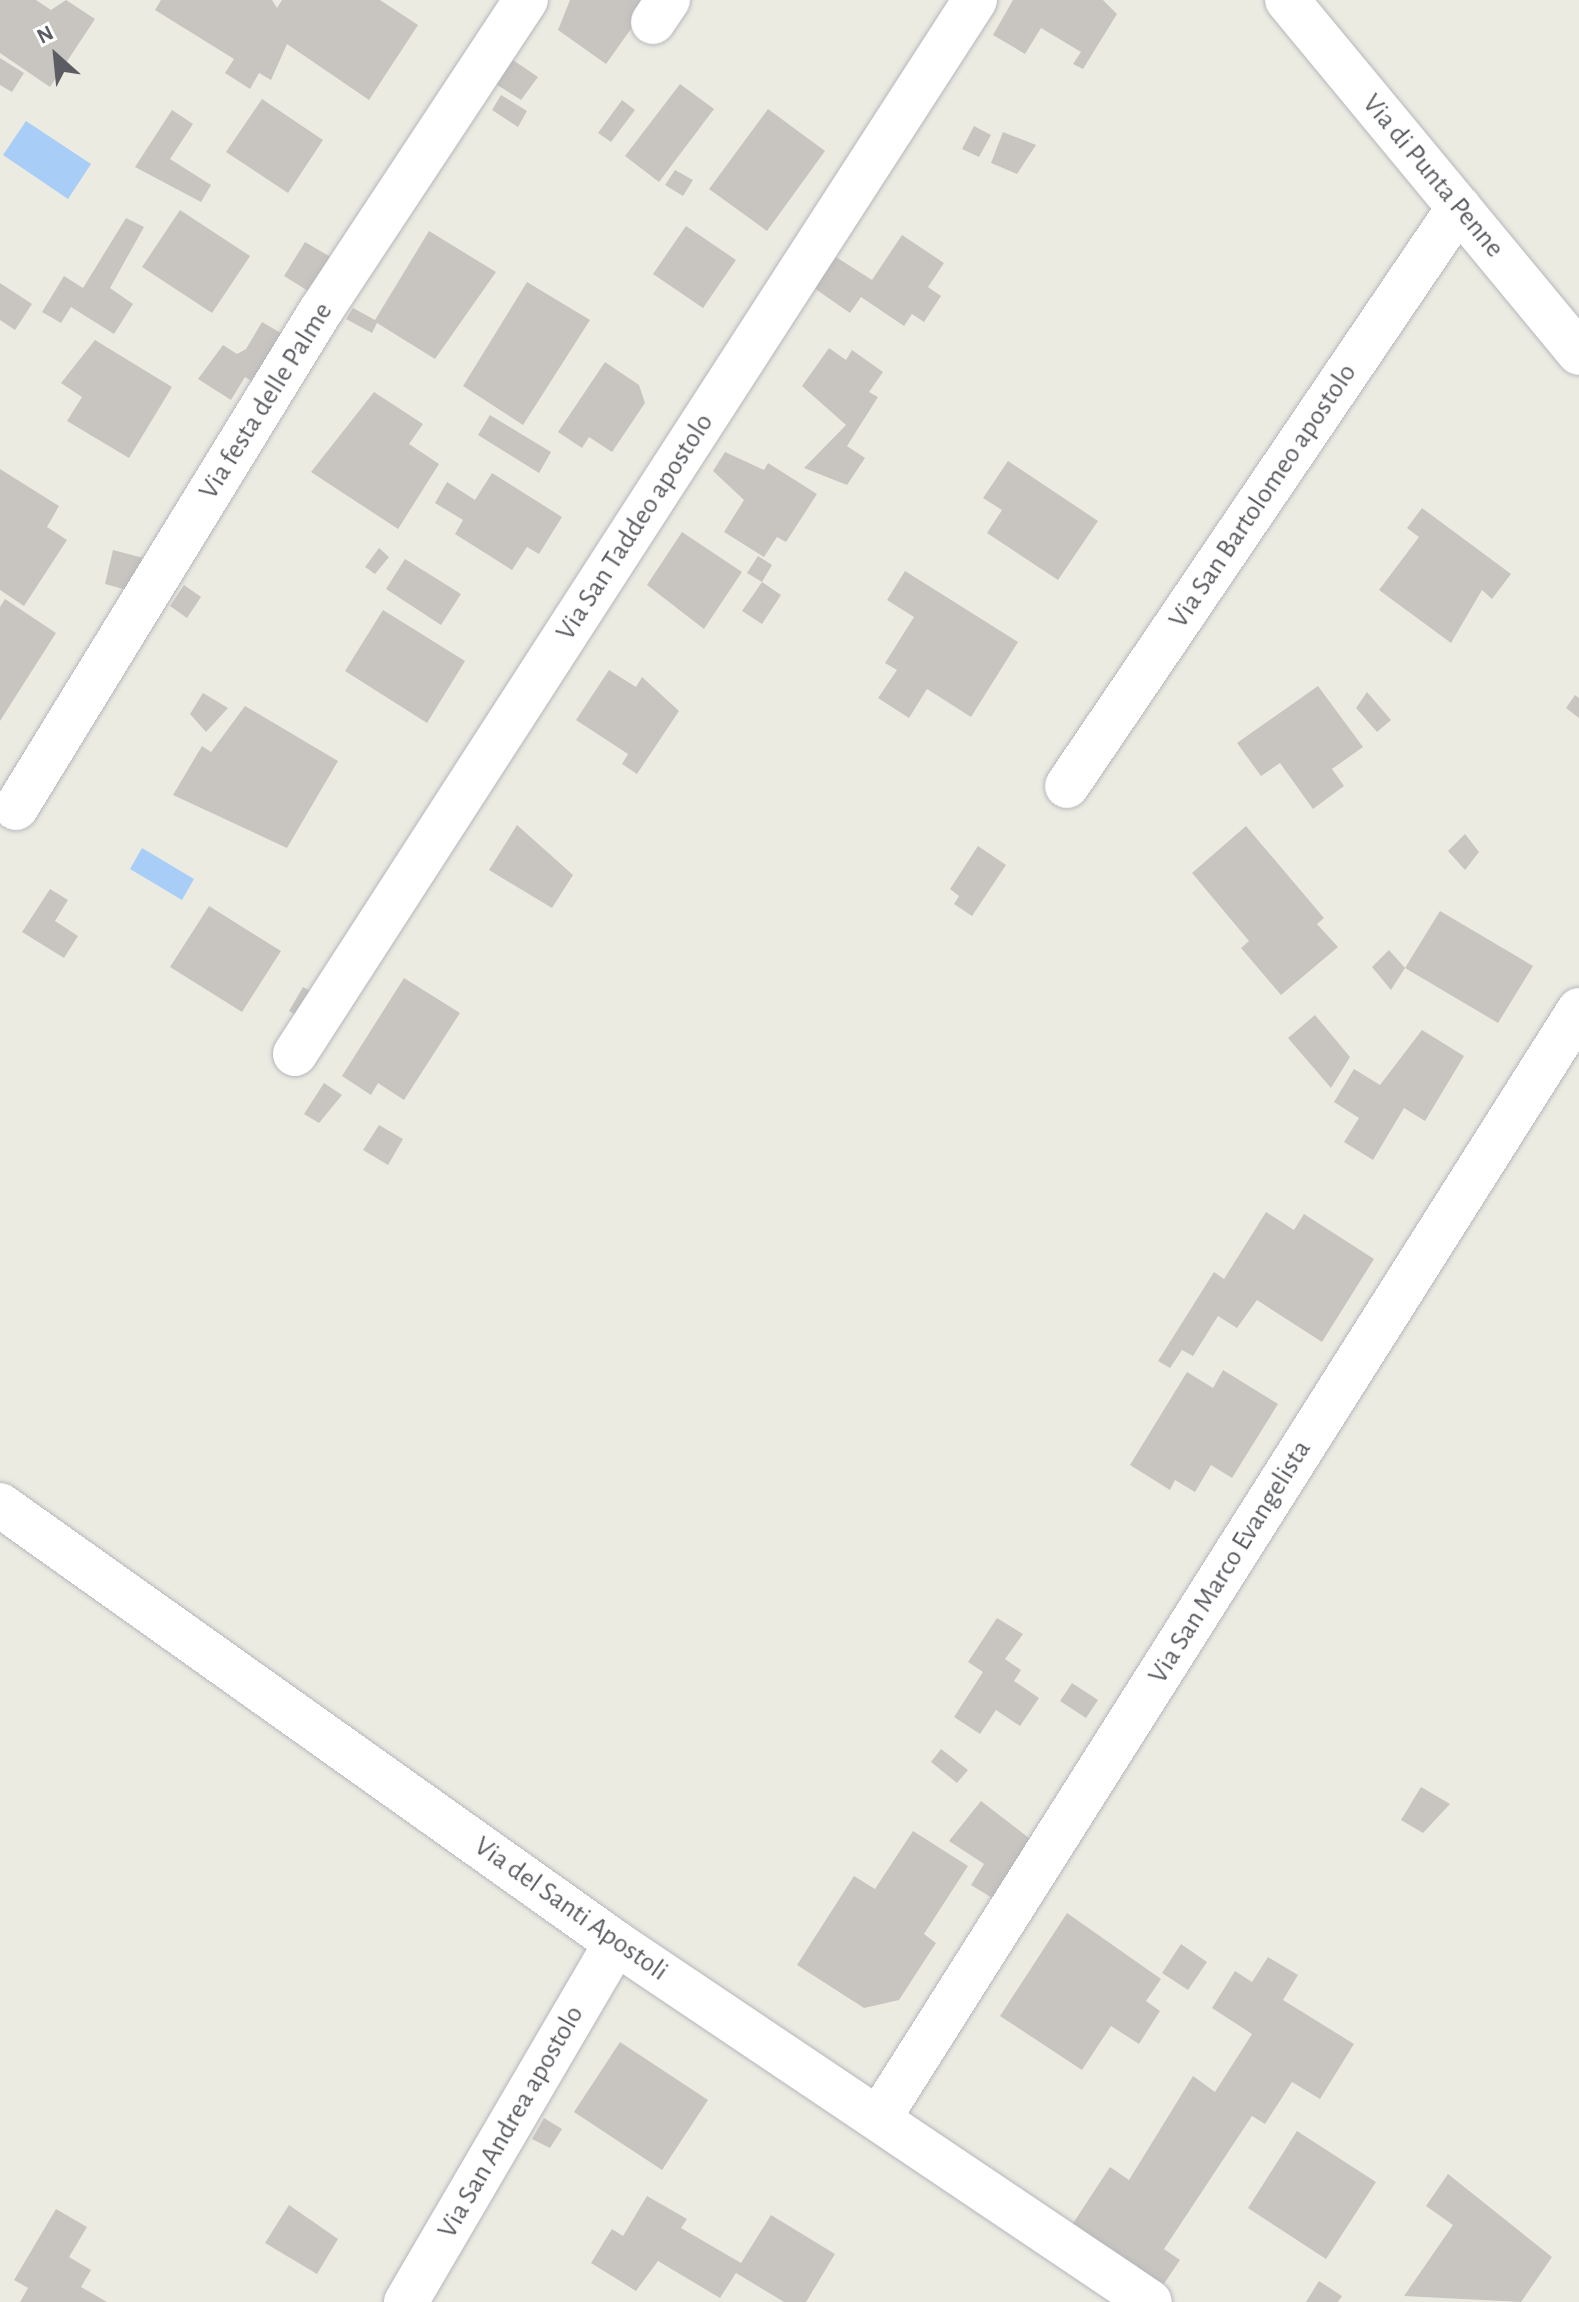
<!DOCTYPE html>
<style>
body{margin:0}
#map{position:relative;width:1579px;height:2302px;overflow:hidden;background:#ecebe2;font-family:"Alegreya Sans",sans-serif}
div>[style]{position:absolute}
.water>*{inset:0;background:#a8cef7}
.building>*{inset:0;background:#c8c5c0}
.roads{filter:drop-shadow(0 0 2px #b5b7bc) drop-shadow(0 0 2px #b5b7bc)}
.minor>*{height:44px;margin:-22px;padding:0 22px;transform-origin:22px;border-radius:22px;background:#fff}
span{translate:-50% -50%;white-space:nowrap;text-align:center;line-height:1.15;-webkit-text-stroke:8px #fff;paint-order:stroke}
.street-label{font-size:28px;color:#5b5d62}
.north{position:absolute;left:16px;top:16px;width:80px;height:80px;-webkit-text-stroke:6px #fff;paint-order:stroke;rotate:333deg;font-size:22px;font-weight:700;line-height:32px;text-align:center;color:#5b5d62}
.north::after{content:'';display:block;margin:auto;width:28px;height:36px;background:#5b5d62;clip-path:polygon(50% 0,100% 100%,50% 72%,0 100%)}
</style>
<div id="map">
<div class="water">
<div style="clip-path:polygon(26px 121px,91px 164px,68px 199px,3px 155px)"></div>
<div style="clip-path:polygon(142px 848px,194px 879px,182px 900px,130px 869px)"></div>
</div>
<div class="building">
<div style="clip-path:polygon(0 0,36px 0,51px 10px,66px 0,95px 19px,50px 87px,0 53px)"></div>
<div style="clip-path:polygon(161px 0,272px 0,277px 8px,282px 0,380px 0,418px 25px,369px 100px,287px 44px,271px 80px,259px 73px,250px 89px,225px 73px,234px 59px,155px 10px)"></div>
<div style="clip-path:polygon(570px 0,642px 0,648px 5px,606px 64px,558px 30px)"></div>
<div style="clip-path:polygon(1013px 0,1103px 0,1117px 14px,1083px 69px,1073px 64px,1081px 52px,1041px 28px,1025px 54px,993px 35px)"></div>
<div style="clip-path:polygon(0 58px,24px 73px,12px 92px,0 85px)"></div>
<div style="clip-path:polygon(510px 58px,538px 77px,521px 100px,494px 83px)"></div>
<div style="clip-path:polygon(680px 84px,714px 109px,659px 182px,625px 156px)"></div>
<div style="clip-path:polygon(501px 95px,527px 111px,518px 127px,492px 110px)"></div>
<div style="clip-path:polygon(262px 99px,323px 140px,288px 193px,226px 152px)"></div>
<div style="clip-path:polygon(622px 100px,635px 110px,611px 142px,598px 133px)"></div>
<div style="clip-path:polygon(768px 109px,825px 151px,767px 231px,709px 189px)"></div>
<div style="clip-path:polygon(172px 110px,193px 124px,170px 159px,211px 185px,201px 202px,135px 167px)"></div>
<div style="clip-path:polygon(974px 126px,991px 135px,979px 157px,962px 149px)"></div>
<div style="clip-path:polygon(1003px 132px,1036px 145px,1017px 174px,991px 163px)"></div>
<div style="clip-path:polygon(675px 170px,693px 180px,683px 196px,665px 185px)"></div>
<div style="clip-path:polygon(180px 210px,250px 256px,212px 313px,142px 267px)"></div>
<div style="clip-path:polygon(126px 218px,144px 227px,110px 288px,133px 304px,114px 334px,71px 307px,61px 323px,42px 312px,64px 276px,83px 288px)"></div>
<div style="clip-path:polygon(686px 226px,736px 260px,703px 308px,653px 274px)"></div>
<div style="clip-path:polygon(429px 231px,496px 272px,435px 359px,377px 323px,372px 333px,346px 319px,353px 308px,375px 320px)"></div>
<div style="clip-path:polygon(902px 235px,944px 263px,928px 287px,941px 296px,924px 322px,912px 314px,904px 326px,861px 297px,850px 313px,814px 288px,836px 257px,872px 280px)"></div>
<div style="clip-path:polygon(305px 242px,334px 259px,313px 294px,284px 276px)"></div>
<div style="clip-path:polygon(527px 282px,590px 320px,523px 425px,463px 386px)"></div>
<div style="clip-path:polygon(0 283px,32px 304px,15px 330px,0 320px)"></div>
<div style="clip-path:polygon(262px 322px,286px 336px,256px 384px,245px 377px,231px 400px,198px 379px,223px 345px,237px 354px,246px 349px)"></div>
<div style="clip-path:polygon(95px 340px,172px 387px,129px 458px,67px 421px,82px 397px,61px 383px)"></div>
<div style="clip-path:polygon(829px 348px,846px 360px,852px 350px,883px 372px,869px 392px,878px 397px,847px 446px,865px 458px,847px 485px,804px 468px,846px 425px,802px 386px)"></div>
<div style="clip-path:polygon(605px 362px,639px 385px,645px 403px,612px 452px,589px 437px,582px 448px,558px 432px)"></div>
<div style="clip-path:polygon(374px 392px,423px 424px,409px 444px,439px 464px,398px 529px,311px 472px)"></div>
<div style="clip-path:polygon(490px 415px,551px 452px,539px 473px,478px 435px)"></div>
<div style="clip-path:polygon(725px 452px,764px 470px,768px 463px,817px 494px,786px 542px,777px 537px,764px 557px,724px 532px,744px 500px,713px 471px)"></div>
<div style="clip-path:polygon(1008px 461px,1098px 521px,1058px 580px,987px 533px,1002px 510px,983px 498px)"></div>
<div style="clip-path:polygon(0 469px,59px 506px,47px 527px,67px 540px,24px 606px,0 590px)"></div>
<div style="clip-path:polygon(492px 473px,562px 517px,539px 554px,527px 547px,512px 570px,455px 534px,463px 520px,435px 503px,447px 482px,475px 500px)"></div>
<div style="clip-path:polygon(1422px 508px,1511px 574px,1492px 599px,1482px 590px,1451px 643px,1379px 590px,1419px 537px,1407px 528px)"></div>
<div style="clip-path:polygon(682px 532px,742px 572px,704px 629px,647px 585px)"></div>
<div style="clip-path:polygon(379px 548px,389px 557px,375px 574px,365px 567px)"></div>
<div style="clip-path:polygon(113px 550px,147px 559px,127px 590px,105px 584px)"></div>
<div style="clip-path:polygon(758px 556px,772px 565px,762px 582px,747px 573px)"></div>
<div style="clip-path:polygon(405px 559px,461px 594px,441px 625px,386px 589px)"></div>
<div style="clip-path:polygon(905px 571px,1018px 642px,971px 717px,927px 689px,909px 718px,878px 698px,897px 670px,885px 663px,914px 617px,887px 600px)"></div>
<div style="clip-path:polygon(762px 582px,781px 595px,762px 624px,742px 611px)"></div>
<div style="clip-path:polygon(184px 585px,201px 597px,187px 618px,170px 606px)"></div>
<div style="clip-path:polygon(5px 599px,56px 633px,0 721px,0 607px)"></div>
<div style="clip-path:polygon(383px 610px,465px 661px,427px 723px,345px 671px)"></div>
<div style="clip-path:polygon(609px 670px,636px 687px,642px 677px,679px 711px,637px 774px,622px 764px,628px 754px,576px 720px)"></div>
<div style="clip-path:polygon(1318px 686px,1363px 747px,1332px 769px,1344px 786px,1313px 809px,1280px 763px,1261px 776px,1237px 743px)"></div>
<div style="clip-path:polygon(1367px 692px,1391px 720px,1377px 732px,1356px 708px)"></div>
<div style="clip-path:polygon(203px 693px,228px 708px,206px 732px,190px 714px)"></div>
<div style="clip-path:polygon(1575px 695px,1579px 698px,1579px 718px,1566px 708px)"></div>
<div style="clip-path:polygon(245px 706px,338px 761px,287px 848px,173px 795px,202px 746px,211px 752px)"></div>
<div style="clip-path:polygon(517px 825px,573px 875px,552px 908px,489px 870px)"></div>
<div style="clip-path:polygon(1246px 826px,1324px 918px,1317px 924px,1338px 947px,1281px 995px,1241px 948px,1249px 941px,1192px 873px)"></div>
<div style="clip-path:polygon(1465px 834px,1479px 852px,1465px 870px,1448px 851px)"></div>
<div style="clip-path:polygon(978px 846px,1006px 865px,972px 916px,954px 904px,959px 896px,950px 889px)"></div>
<div style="clip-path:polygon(50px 889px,68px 900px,55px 921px,78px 936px,64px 958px,22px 932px)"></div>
<div style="clip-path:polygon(209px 906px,281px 951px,242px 1012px,170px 967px)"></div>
<div style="clip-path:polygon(1440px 911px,1533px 966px,1498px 1023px,1405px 968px)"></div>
<div style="clip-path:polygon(1389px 950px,1405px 968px,1391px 990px,1372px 967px)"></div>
<div style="clip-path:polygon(404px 978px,460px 1013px,404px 1100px,378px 1083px,371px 1095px,342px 1076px)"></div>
<div style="clip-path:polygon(303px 987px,318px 995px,304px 1019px,289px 1011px)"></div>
<div style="clip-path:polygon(1315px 1015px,1350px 1057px,1331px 1088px,1288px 1038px)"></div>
<div style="clip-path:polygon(1422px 1030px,1464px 1056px,1425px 1121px,1404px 1108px,1373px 1160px,1344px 1142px,1359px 1118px,1334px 1102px,1354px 1069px,1380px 1085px)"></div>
<div style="clip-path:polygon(324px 1083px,342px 1095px,319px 1123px,304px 1114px)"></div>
<div style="clip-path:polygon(379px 1125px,403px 1139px,388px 1165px,363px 1150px)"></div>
<div style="clip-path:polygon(1266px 1212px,1294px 1230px,1304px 1214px,1374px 1259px,1322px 1342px,1257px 1300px,1237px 1328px,1218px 1316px,1193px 1356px,1182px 1350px,1170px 1368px,1158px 1361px,1214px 1272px,1224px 1279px)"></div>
<div style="clip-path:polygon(1223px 1370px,1278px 1404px,1232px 1478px,1211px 1465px,1195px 1492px,1175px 1480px,1170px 1490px,1130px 1465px,1187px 1372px,1213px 1388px)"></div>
<div style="clip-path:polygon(997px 1618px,1023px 1634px,1005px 1659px,1021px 1670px,1014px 1681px,1039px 1698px,1020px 1726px,996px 1710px,980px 1734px,954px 1717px,983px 1672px,968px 1662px)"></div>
<div style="clip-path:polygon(1072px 1683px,1098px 1700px,1086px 1718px,1060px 1701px)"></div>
<div style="clip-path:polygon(941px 1749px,968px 1770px,957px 1783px,931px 1762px)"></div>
<div style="clip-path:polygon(1421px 1787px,1450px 1804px,1423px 1833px,1401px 1820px)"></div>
<div style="clip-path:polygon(981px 1801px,1038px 1845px,1002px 1904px,971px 1885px,984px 1864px,949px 1841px)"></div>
<div style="clip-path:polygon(913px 1831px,968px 1866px,924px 1934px,936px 1943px,899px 2000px,864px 2008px,797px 1965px,854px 1876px,875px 1889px)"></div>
<div style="clip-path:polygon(1067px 1913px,1161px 1979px,1146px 2001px,1160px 2011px,1139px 2044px,1111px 2026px,1082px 2070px,1000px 2016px)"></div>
<div style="clip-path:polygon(1181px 1944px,1207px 1962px,1188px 1990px,1162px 1973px)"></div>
<div style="clip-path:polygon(1268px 1957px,1298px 1975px,1283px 2000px,1354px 2044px,1320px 2099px,1292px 2082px,1265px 2124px,1252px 2116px,1164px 2249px,1180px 2260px,1157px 2294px,1066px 2234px,1110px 2167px,1129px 2180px,1193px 2076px,1215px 2092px,1252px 2034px,1212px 2008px,1235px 1971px,1252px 1982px)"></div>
<div style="clip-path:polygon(620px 2042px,708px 2100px,662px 2170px,574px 2112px)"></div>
<div style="clip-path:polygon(544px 2118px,562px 2129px,550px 2148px,532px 2139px)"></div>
<div style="clip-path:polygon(1297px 2131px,1376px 2182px,1326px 2259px,1248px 2208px)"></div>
<div style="clip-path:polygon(1448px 2174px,1552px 2257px,1521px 2302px,1404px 2296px,1453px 2225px,1426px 2206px)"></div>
<div style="clip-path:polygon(647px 2196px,687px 2219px,681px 2228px,741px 2263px,771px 2215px,835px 2254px,806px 2302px,784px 2302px,736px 2273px,720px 2298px,658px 2261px,636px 2291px,591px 2263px,612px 2229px,623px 2236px)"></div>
<div style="clip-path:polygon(289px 2205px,338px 2239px,317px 2274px,265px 2243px)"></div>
<div style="clip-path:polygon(56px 2209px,87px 2227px,69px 2257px,91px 2270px,81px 2287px,107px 2302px,20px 2302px,28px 2288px,14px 2280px)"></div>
<div style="clip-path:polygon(1319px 2281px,1342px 2296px,1338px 2302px,1306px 2302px)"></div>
</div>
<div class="roads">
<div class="minor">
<div style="left:1287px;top:0;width:458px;rotate:50.4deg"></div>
<div style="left:653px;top:22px;width:27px;rotate:-56deg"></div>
<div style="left:1067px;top:786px;width:699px;rotate:-55.9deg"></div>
<div style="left:16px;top:808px;width:582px;rotate:-58.5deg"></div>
<div style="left:320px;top:312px;width:374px;rotate:-56.6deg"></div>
<div style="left:295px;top:1054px;width:1254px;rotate:-57.17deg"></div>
<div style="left:0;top:1505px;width:756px;rotate:35.41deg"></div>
<div style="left:616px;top:1943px;width:643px;rotate:33.91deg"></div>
<div style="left:881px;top:2115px;width:1307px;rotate:-57.72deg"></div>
<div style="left:406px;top:2302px;width:416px;rotate:-59.7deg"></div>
</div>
</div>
<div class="street-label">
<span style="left:1433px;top:176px;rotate:50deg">Via di Punta Penne</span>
<span style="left:266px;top:401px;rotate:-58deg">Via festa delle Palme</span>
<span style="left:1263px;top:496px;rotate:-56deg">Via San Bartolomeo apostolo</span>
<span style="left:635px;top:527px;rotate:-57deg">Via San Taddeo apostolo</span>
<span style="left:1230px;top:1562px;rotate:-58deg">Via San Marco Evangelista</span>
<span style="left:571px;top:1909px;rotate:35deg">Via del Santi Apostoli</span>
<span style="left:511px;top:2122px;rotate:-60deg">Via San Andrea apostolo</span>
</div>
<div class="north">N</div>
</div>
